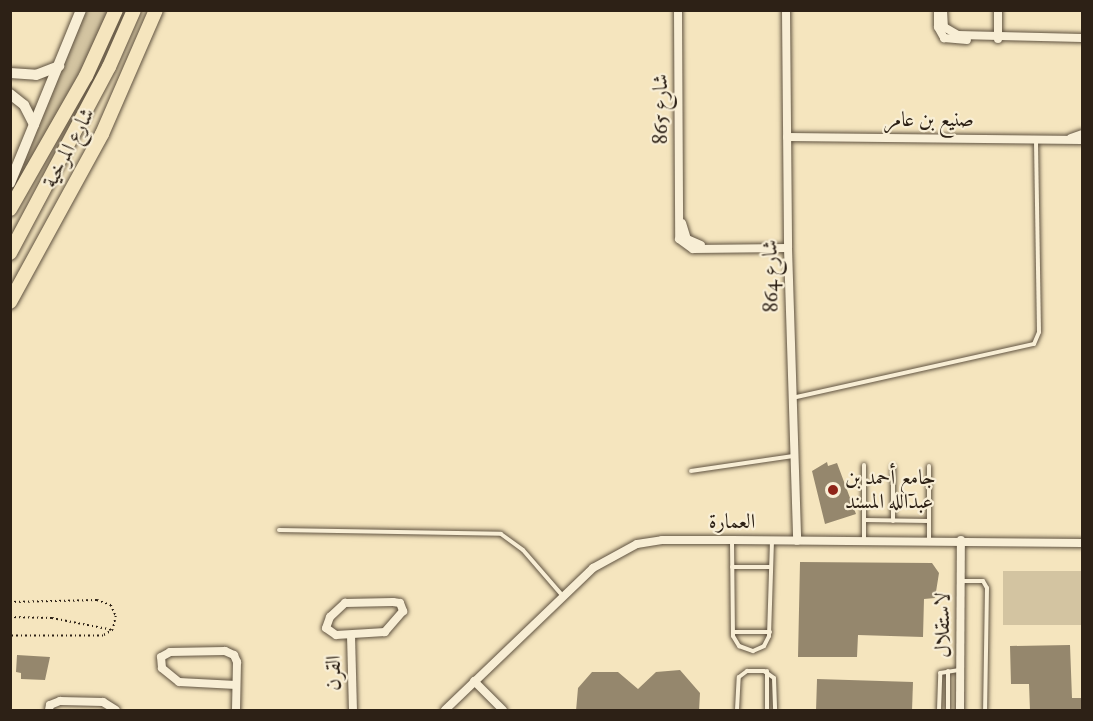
<!DOCTYPE html>
<meta charset="utf-8">
<style>
body{margin:0}
#map{position:relative;width:1093px;height:721px;overflow:hidden;background:#f5e5be;font-family:"IM FELL Double Pica",Amiri,serif}
div>[style]{position:absolute}
.green>*{inset:0;background:#d3c4a1}
.building>*{inset:0;background:#95876d}
.path>*{height:1.5px;margin-top:-0.75px;transform-origin:0;background:repeating-linear-gradient(90deg,#2d2116 0 1.5px,transparent 0 4.5px)}
.roads{filter:drop-shadow(0 0 2px #5f5240) drop-shadow(0 0 2px #5f5240)}
.lane>*{height:4px;margin:-2px;padding:0 2px;transform-origin:2px;border-radius:2px;background:#f8eed5}
.street>*{height:8px;margin:-4px;padding:0 4px;transform-origin:4px;border-radius:4px;background:#f8eed5}
.secondary>*{height:10px;margin:-5px;padding:0 5px;transform-origin:5px;border-radius:5px;background:#f8eed5}
.highway>*{height:14px;margin:-7px;padding:0 7px;transform-origin:7px;border-radius:7px;background:#f5e5be}
.dots>*{width:16px;height:16px;translate:-50% -50%;box-sizing:border-box;border:3px solid #f8eed5;border-radius:50%}
span{translate:-50% -50%;white-space:nowrap;text-align:center;line-height:1.15;-webkit-text-stroke:4.5px #f8eed5;paint-order:stroke}
.street-label{font-size:21px;color:#2d2116}
.poi-label{font-size:21px;color:#2d2116}
.left{translate:0 -50%;text-align:left}
.frame{position:absolute;inset:0;border:12px solid #2d2116;pointer-events:none}
</style>
<div id="map">
<div class="green">
<div style="clip-path:polygon(86px 11px,112px 11px,78px 82px,27px 166px,22px 164px)"></div>
<div style="clip-path:polygon(1003px 571px,1082px 571px,1082px 625px,1003px 625px)"></div>
</div>
<div class="building">
<div style="clip-path:polygon(827px 462px,828px 466px,837px 463px,856px 514px,825px 524px,812px 471px)"></div>
<div style="clip-path:polygon(800px 562px,932px 563px,939px 573px,935px 598px,924px 599px,923px 637px,858px 635px,857px 657px,798px 657px)"></div>
<div style="clip-path:polygon(1070px 645px,1072px 698px,1083px 698px,1083px 711px,1030px 711px,1029px 684px,1011px 684px,1010px 646px)"></div>
<div style="clip-path:polygon(17px 655px,50px 657px,45px 680px,21px 679px,21px 673px,16px 672px)"></div>
<div style="clip-path:polygon(680px 670px,700px 693px,699px 711px,576px 711px,578px 688px,592px 672px,618px 672px,638px 689px,656px 672px)"></div>
<div style="clip-path:polygon(817px 679px,913px 682px,912px 711px,816px 711px)"></div>
</div>
<div class="path">
<div style="left:10px;top:602px;width:87px;rotate:-1.3deg"></div>
<div style="left:97px;top:600px;width:15px;rotate:20deg"></div>
<div style="left:111px;top:605px;width:12px;rotate:66deg"></div>
<div style="left:116px;top:616px;width:14px;rotate:102deg"></div>
<div style="left:113px;top:630px;width:12px;rotate:149deg"></div>
<div style="left:103px;top:636px;width:93px;rotate:180deg"></div>
<div style="left:10px;top:617px;width:42px;rotate:1.4deg"></div>
<div style="left:52px;top:618px;width:62px;rotate:11.1deg"></div>
</div>
<div class="roads">
<div class="lane">
<div style="left:792px;top:398px;width:248px;rotate:-12.6deg"></div>
<div style="left:1034px;top:344px;width:13px;rotate:-67deg"></div>
<div style="left:1039px;top:332px;width:193px;rotate:-90.9deg"></div>
<div style="left:864px;top:465px;width:75px;rotate:90deg"></div>
<div style="left:893px;top:467px;width:54px;rotate:90deg"></div>
<div style="left:691px;top:471px;width:103px;rotate:-8.4deg"></div>
<div style="left:864px;top:520px;width:65px;rotate:0.9deg"></div>
<div style="left:279px;top:530px;width:222px;rotate:1deg"></div>
<div style="left:501px;top:534px;width:27px;rotate:36deg"></div>
<div style="left:523px;top:550px;width:60px;rotate:49.1deg"></div>
<div style="left:929px;top:540px;width:74px;rotate:-90deg"></div>
<div style="left:732px;top:541px;width:95px;rotate:89.4deg"></div>
<div style="left:733px;top:636px;width:12px;rotate:59deg"></div>
<div style="left:739px;top:646px;width:15px;rotate:20deg"></div>
<div style="left:753px;top:651px;width:12px;rotate:-24deg"></div>
<div style="left:764px;top:646px;width:11px;rotate:-63deg"></div>
<div style="left:769px;top:636px;width:95px;rotate:-88.2deg"></div>
<div style="left:732px;top:567px;width:39px"></div>
<div style="left:961px;top:581px;width:22px"></div>
<div style="left:983px;top:581px;width:8px;rotate:60deg"></div>
<div style="left:987px;top:588px;width:122px;rotate:90.9deg"></div>
<div style="left:733px;top:632px;width:37px"></div>
<div style="left:767px;top:671px;width:39px;rotate:90deg"></div>
<div style="left:737px;top:710px;width:33px;rotate:-87deg"></div>
<div style="left:739px;top:677px;width:10px;rotate:-37deg"></div>
<div style="left:747px;top:671px;width:17px"></div>
<div style="left:764px;top:671px;width:12px;rotate:35deg"></div>
<div style="left:774px;top:678px;width:32px;rotate:88deg"></div>
<div style="left:939px;top:710px;width:37px;rotate:-88deg"></div>
<div style="left:940px;top:673px;width:20px;rotate:-9deg"></div>
<div style="left:948px;top:710px;width:39px;rotate:-90deg"></div>
</div>
<div class="street">
<div style="left:678px;top:10px;width:229px;rotate:89.7deg"></div>
<div style="left:679px;top:239px;width:17px;rotate:36deg"></div>
<div style="left:693px;top:249px;width:95px;rotate:-0.6deg"></div>
<div style="left:786px;top:10px;width:238px;rotate:89.5deg"></div>
<div style="left:788px;top:248px;width:293px;rotate:88.2deg"></div>
<div style="left:943px;top:10px;width:17px;rotate:87deg"></div>
<div style="left:944px;top:27px;width:16px;rotate:30deg"></div>
<div style="left:958px;top:35px;width:124px;rotate:1.4deg"></div>
<div style="left:998px;top:10px;width:29px;rotate:90deg"></div>
<div style="left:938px;top:12px;width:15px;rotate:90deg"></div>
<div style="left:938px;top:27px;width:13px;rotate:61deg"></div>
<div style="left:944px;top:38px;width:23px;rotate:5deg"></div>
<div style="left:787px;top:137px;width:295px;rotate:0.6deg"></div>
<div style="left:1071px;top:138px;width:12px;rotate:-20deg"></div>
<div style="left:682px;top:223px;width:17px;rotate:73deg"></div>
<div style="left:687px;top:239px;width:15px;rotate:23deg"></div>
<div style="left:393px;top:602px;width:7px;rotate:8deg"></div>
<div style="left:400px;top:603px;width:9px;rotate:69deg"></div>
<div style="left:403px;top:611px;width:28px;rotate:131deg"></div>
<div style="left:385px;top:632px;width:49px;rotate:176.5deg"></div>
<div style="left:336px;top:635px;width:12px;rotate:-145deg"></div>
<div style="left:326px;top:628px;width:12px;rotate:-70deg"></div>
<div style="left:330px;top:617px;width:21px;rotate:-43deg"></div>
<div style="left:345px;top:603px;width:48px;rotate:-1.2deg"></div>
<div style="left:351px;top:635px;width:75px;rotate:88.5deg"></div>
<div style="left:474px;top:681px;width:41px;rotate:45deg"></div>
<div style="left:236px;top:685px;width:57px;rotate:-177deg"></div>
<div style="left:179px;top:682px;width:22px;rotate:-141deg"></div>
<div style="left:162px;top:668px;width:11px;rotate:-95deg"></div>
<div style="left:161px;top:657px;width:10px;rotate:-29deg"></div>
<div style="left:170px;top:652px;width:55px;rotate:-1deg"></div>
<div style="left:225px;top:651px;width:10px;rotate:24deg"></div>
<div style="left:234px;top:655px;width:8px;rotate:67deg"></div>
<div style="left:237px;top:662px;width:48px;rotate:91.2deg"></div>
<div style="left:49px;top:710px;width:5px;rotate:-79deg"></div>
<div style="left:50px;top:705px;width:11px;rotate:-22deg"></div>
<div style="left:60px;top:701px;width:43px;rotate:1.3deg"></div>
<div style="left:103px;top:702px;width:15px;rotate:32deg"></div>
<div style="left:445px;top:710px;width:205px;rotate:-43.8deg"></div>
<div style="left:593px;top:568px;width:50px;rotate:-28.6deg"></div>
<div style="left:637px;top:544px;width:25px;rotate:-9deg"></div>
<div style="left:662px;top:540px;width:70px"></div>
<div style="left:732px;top:540px;width:350px;rotate:0.5deg"></div>
<div style="left:960px;top:710px;width:170px;rotate:-89.7deg"></div>
</div>
<div class="secondary">
<div style="left:10px;top:73px;width:26px;rotate:4deg"></div>
<div style="left:36px;top:75px;width:25px;rotate:-21deg"></div>
<div style="left:10px;top:94px;width:18px;rotate:38deg"></div>
<div style="left:24px;top:105px;width:22px;rotate:63deg"></div>
<div style="left:10px;top:183px;width:187px;rotate:-67.7deg"></div>
</div>
<div class="highway">
<div style="left:10px;top:209px;width:153px;rotate:-60.3deg"></div>
<div style="left:86px;top:76px;width:72px;rotate:-65.6deg"></div>
<div style="left:10px;top:253px;width:211px;rotate:-62deg"></div>
<div style="left:109px;top:67px;width:62px;rotate:-66.3deg"></div>
<div style="left:10px;top:302px;width:192px;rotate:-61.3deg"></div>
<div style="left:102px;top:134px;width:135px;rotate:-66.5deg"></div>
</div>
</div>
<div class="dots">
<div style="left:833px;top:490px;background:#8f2418"></div>
</div>
<div class="street-label">
<span style="left:661px;top:109px;rotate:-90deg">شارع 865</span>
<span style="left:929px;top:120px">صنيع بن عامر</span>
<span style="left:69px;top:148px;rotate:-62deg">شارع المرخية</span>
<span style="left:771px;top:276px;rotate:-91deg">شارع 864</span>
<span style="left:732px;top:522px">العمارة</span>
<span style="left:943px;top:625px;rotate:-90deg">لاستقلال</span>
<span style="left:334px;top:673px;rotate:-90deg">القرن</span>
</div>
<div class="poi-label">
<span class="left" style="left:845px;top:490px">جامع أحمد بن<br>عبدالله المسند</span>
</div>
<div class="frame"></div>
</div>
